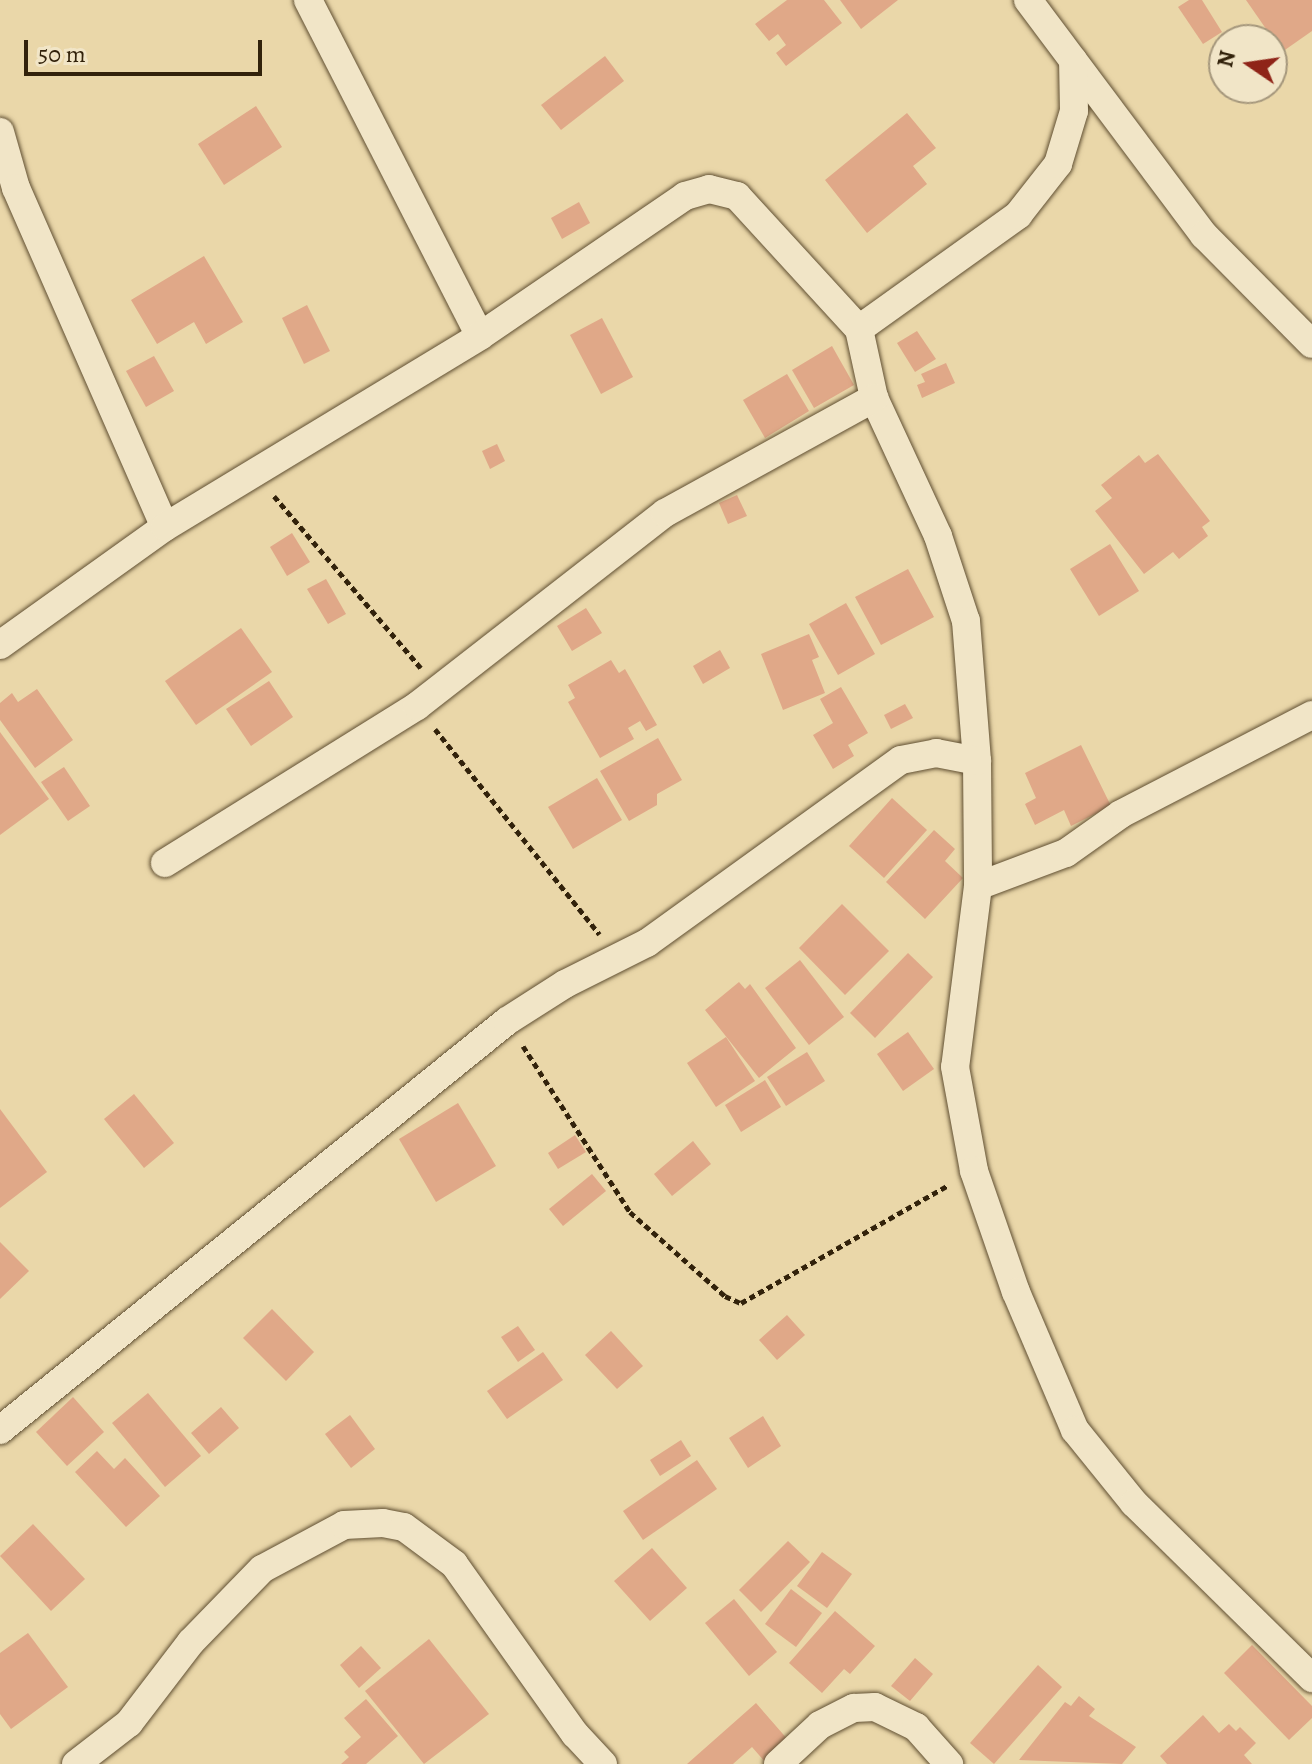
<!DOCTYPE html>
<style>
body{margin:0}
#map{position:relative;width:1312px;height:1764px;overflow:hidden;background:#ead7a9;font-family:Alegreya,serif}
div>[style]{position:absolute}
.building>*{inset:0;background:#e0a888}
.path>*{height:5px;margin-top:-2.5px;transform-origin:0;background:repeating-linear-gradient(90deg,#32220b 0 6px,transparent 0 10px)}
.roads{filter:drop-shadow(0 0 2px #604f32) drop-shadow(0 0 2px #604f32)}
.street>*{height:28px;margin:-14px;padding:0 14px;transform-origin:14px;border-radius:14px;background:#f1e5c7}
span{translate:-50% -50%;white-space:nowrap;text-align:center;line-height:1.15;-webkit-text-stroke:6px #f1e5c7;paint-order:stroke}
.north{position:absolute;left:1208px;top:24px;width:80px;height:80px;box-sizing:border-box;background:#f1e5c7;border:2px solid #a5977c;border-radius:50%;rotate:283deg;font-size:22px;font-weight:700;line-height:32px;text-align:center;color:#32220b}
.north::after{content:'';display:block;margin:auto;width:28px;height:36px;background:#8f2418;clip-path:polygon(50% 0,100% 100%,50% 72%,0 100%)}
.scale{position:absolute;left:24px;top:40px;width:238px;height:36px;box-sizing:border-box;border:4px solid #32220b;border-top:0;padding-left:10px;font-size:24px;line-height:28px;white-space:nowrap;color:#32220b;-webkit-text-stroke:6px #f1e5c7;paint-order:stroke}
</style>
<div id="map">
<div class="building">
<div style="clip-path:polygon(787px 0,824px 0,842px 23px,786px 66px,776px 53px,786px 45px,778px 34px,769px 41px,755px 24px)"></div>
<div style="clip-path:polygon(840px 0,898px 0,861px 29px)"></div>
<div style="clip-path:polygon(1189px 0,1202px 0,1222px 32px,1203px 44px,1178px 7px)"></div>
<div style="clip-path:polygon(1246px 0,1312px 0,1312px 31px,1282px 52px)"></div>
<div style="clip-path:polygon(605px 56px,624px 81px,561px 130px,541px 105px)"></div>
<div style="clip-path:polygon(256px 106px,282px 147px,224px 185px,198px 144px)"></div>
<div style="clip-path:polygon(907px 113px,936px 148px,913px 166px,927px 184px,867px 233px,825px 180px)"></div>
<div style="clip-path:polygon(579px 202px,590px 223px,562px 239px,551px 218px)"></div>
<div style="clip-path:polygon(204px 256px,243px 322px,206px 344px,194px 322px,157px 344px,131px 300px)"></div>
<div style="clip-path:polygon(307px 305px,330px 351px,304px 364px,282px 318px)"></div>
<div style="clip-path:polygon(602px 318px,633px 377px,601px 394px,570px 335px)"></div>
<div style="clip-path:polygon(917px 331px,936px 359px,915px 372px,897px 343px)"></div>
<div style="clip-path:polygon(832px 346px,854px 385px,814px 408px,792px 370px)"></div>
<div style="clip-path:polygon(154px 356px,174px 391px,146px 407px,126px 371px)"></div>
<div style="clip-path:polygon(946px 363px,955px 383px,922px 398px,917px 385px,925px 382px,921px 374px)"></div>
<div style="clip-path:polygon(787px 374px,809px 411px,765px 438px,743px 400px)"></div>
<div style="clip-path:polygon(497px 444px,505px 461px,490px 469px,482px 451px)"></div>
<div style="clip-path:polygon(1158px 454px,1210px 521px,1202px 527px,1208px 536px,1179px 559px,1173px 552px,1144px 574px,1095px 511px,1112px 498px,1101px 485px,1139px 455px,1145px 463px)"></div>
<div style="clip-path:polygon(737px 495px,747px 516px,728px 524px,719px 503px)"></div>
<div style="clip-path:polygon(292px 533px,310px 562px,287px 576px,270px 547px)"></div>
<div style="clip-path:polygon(1110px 544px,1139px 591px,1099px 616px,1070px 569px)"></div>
<div style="clip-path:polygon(908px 569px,934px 617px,881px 645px,855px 597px)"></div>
<div style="clip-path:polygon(326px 579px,346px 614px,328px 624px,307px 589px)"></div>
<div style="clip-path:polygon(846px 603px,875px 654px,838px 675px,809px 624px)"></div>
<div style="clip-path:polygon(586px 608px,602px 633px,572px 651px,557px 626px)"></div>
<div style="clip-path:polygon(241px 628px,272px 672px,196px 725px,165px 681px)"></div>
<div style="clip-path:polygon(809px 634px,819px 657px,812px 660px,825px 693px,783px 710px,761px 654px)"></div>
<div style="clip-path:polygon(720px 650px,730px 668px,703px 684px,693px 666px)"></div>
<div style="clip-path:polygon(611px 660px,619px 673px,625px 669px,657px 725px,646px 731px,640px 721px,628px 728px,634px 739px,600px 758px,568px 702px,575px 698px,568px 685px)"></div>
<div style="clip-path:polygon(269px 681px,293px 717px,251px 746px,226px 709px)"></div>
<div style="clip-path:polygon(841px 687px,868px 733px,848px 745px,854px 756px,833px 769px,813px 735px,833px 723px,820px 699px)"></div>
<div style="clip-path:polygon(37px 689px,73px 740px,35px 768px,0 720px,0 703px,12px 693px,18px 702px)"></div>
<div style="clip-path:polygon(905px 704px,913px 718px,891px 729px,884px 715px)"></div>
<div style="clip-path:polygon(0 732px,49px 799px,0 835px)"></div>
<div style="clip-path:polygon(658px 738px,682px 780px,657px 794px,657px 805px,629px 821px,600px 771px)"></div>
<div style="clip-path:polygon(1081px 745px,1111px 806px,1071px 826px,1064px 810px,1035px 825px,1025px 804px,1036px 798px,1025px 773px)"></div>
<div style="clip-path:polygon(64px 767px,90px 806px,68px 821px,41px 782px)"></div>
<div style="clip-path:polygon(597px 778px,622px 820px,573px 849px,548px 807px)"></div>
<div style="clip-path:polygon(892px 798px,927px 830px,884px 878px,849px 846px)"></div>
<div style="clip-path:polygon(934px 830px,955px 849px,945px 861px,963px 878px,925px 919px,886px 882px)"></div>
<div style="clip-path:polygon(842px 904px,889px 951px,845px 995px,799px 948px)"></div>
<div style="clip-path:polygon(908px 953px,933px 977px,875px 1038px,850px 1013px)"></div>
<div style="clip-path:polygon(800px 960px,844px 1017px,809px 1045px,765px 988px)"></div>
<div style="clip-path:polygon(739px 982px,745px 989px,750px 984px,796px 1048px,759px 1078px,705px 1010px)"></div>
<div style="clip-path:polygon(908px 1032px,934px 1069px,903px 1091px,877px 1054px)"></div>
<div style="clip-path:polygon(726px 1037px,755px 1081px,716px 1107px,687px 1063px)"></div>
<div style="clip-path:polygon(807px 1052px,825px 1081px,786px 1106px,767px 1077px)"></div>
<div style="clip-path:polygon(765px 1080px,781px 1107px,741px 1132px,725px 1105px)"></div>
<div style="clip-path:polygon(134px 1094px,174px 1143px,144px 1168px,104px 1119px)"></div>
<div style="clip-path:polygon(458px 1103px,496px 1166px,436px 1202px,399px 1139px)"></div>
<div style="clip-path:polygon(0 1109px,47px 1172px,0 1208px)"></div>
<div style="clip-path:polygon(575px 1135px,586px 1152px,558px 1169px,548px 1153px)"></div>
<div style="clip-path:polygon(693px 1141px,711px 1164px,672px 1196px,654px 1174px)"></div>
<div style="clip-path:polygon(592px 1174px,606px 1191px,563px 1226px,549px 1209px)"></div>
<div style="clip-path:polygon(0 1242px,29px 1271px,0 1299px)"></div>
<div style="clip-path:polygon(272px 1309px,314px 1352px,286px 1381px,243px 1338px)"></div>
<div style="clip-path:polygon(787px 1315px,805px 1335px,777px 1360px,759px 1340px)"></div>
<div style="clip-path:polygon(518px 1326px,535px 1350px,518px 1362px,501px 1337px)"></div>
<div style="clip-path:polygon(611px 1331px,643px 1366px,617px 1389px,585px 1355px)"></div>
<div style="clip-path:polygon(543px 1352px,563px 1380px,507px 1419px,487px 1391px)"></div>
<div style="clip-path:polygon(148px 1393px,201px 1456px,165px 1487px,112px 1423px)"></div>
<div style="clip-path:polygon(73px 1397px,104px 1432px,67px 1466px,36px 1432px)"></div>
<div style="clip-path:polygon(221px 1407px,239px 1428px,209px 1454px,191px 1433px)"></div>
<div style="clip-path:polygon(350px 1415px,375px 1449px,351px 1468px,325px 1434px)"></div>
<div style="clip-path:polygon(763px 1416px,781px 1446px,748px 1468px,729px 1438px)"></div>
<div style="clip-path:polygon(681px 1440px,691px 1456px,660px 1476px,650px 1460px)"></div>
<div style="clip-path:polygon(97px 1451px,114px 1469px,125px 1458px,160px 1496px,126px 1527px,75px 1472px)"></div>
<div style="clip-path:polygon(697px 1460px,717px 1489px,643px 1540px,623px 1511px)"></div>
<div style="clip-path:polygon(33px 1524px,85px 1579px,51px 1611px,0 1556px)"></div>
<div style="clip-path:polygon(788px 1541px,810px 1562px,761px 1612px,739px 1590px)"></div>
<div style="clip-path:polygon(652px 1548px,687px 1588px,650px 1621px,614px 1581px)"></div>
<div style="clip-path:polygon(822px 1552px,852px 1574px,827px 1608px,797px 1586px)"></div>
<div style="clip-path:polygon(791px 1589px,822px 1613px,796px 1647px,765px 1624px)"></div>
<div style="clip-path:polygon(734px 1599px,777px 1652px,749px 1676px,705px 1623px)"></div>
<div style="clip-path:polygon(835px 1611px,875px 1646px,850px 1674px,844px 1669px,822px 1693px,789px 1663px)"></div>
<div style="clip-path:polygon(28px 1633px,68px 1687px,11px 1729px,0 1714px,0 1653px)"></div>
<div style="clip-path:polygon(429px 1639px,489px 1714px,424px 1764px,365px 1691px)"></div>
<div style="clip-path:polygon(1252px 1645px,1312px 1706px,1312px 1718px,1289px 1740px,1224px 1673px)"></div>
<div style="clip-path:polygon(361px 1646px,381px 1668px,359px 1688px,340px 1665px)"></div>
<div style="clip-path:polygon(915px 1658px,933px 1674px,910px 1701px,891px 1686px)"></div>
<div style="clip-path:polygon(1038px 1665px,1062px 1687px,994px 1764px,970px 1743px)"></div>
<div style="clip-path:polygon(1079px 1696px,1095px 1709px,1089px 1716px,1136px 1747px,1122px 1764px,1019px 1760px,1065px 1702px,1071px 1706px)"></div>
<div style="clip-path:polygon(366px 1699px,398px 1736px,366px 1764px,341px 1764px,349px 1757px,344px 1752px,361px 1737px,344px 1718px)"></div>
<div style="clip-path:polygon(756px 1703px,789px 1741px,765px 1762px,752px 1747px,733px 1764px,687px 1764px)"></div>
<div style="clip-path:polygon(1203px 1715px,1219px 1733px,1229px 1724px,1236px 1731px,1240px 1727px,1256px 1743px,1244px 1755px,1252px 1764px,1167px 1764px,1160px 1756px)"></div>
</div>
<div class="path">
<div style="left:274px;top:496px;width:226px;rotate:49.5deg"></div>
<div style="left:435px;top:729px;width:263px;rotate:51.3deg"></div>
<div style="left:523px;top:1046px;width:197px;rotate:57.2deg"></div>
<div style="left:630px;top:1212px;width:127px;rotate:41.5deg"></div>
<div style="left:725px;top:1296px;width:17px;rotate:24deg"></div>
<div style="left:741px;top:1303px;width:239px;rotate:-29.6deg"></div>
</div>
<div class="roads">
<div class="street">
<div style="left:308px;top:0;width:377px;rotate:62.9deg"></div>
<div style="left:1028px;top:0;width:294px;rotate:53.2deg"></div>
<div style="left:1204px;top:235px;width:153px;rotate:45.3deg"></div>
<div style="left:0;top:132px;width:58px;rotate:74.1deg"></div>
<div style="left:16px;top:188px;width:370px;rotate:66.3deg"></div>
<div style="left:859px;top:329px;width:196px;rotate:-35.6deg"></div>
<div style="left:1018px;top:215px;width:65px;rotate:-51.9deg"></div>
<div style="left:1058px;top:164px;width:55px;rotate:-73.2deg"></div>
<div style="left:1074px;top:111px;width:51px;rotate:-91.1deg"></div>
<div style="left:0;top:645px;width:203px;rotate:-35.6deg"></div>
<div style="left:165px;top:527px;width:368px;rotate:-31.2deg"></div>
<div style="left:480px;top:336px;width:248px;rotate:-34.3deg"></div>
<div style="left:685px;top:196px;width:25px;rotate:-16deg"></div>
<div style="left:709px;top:189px;width:29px;rotate:14deg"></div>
<div style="left:737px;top:196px;width:180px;rotate:47.5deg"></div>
<div style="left:859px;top:329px;width:71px;rotate:77.7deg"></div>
<div style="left:874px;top:398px;width:152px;rotate:65.1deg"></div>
<div style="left:938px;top:536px;width:89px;rotate:71.8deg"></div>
<div style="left:966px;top:621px;width:140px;rotate:85.5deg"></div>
<div style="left:977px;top:761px;width:125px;rotate:89.5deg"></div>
<div style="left:978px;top:886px;width:182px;rotate:97.2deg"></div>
<div style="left:955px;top:1067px;width:106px;rotate:79.6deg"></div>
<div style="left:974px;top:1171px;width:128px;rotate:70.9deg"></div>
<div style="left:1016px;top:1292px;width:150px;rotate:66.9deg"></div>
<div style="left:1075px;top:1430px;width:94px;rotate:51.1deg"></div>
<div style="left:1134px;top:1503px;width:250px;rotate:44.5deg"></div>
<div style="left:165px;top:863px;width:297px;rotate:-31.9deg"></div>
<div style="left:417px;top:706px;width:314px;rotate:-37.9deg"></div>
<div style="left:665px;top:513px;width:239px;rotate:-28.8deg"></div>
<div style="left:978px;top:886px;width:94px;rotate:-20.6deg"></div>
<div style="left:1066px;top:853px;width:67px;rotate:-35.3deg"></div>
<div style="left:1121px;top:814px;width:215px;rotate:-27.4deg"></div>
<div style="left:0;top:1430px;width:651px;rotate:-38.89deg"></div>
<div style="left:507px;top:1021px;width:69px;rotate:-32.5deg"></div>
<div style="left:565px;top:984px;width:92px;rotate:-26.6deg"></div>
<div style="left:647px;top:943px;width:313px;rotate:-35.8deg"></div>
<div style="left:901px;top:760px;width:36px;rotate:-11deg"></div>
<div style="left:936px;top:753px;width:42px;rotate:11deg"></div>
<div style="left:76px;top:1764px;width:67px;rotate:-37.7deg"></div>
<div style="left:129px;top:1723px;width:102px;rotate:-52.6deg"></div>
<div style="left:191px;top:1642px;width:102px;rotate:-45.8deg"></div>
<div style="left:262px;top:1569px;width:93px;rotate:-28.2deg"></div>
<div style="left:344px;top:1525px;width:39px;rotate:-3deg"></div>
<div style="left:383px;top:1523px;width:21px;rotate:11deg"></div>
<div style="left:404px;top:1527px;width:62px;rotate:36.5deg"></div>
<div style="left:454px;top:1564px;width:209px;rotate:54.6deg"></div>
<div style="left:575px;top:1734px;width:41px;rotate:47deg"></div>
<div style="left:778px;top:1764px;width:57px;rotate:-42.9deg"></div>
<div style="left:820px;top:1725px;width:38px;rotate:-27deg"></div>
<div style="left:854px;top:1708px;width:21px;rotate:-3deg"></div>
<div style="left:875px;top:1707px;width:46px;rotate:26deg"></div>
<div style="left:916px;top:1727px;width:50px;rotate:48.3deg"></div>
</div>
</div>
<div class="north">N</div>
<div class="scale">50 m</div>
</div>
